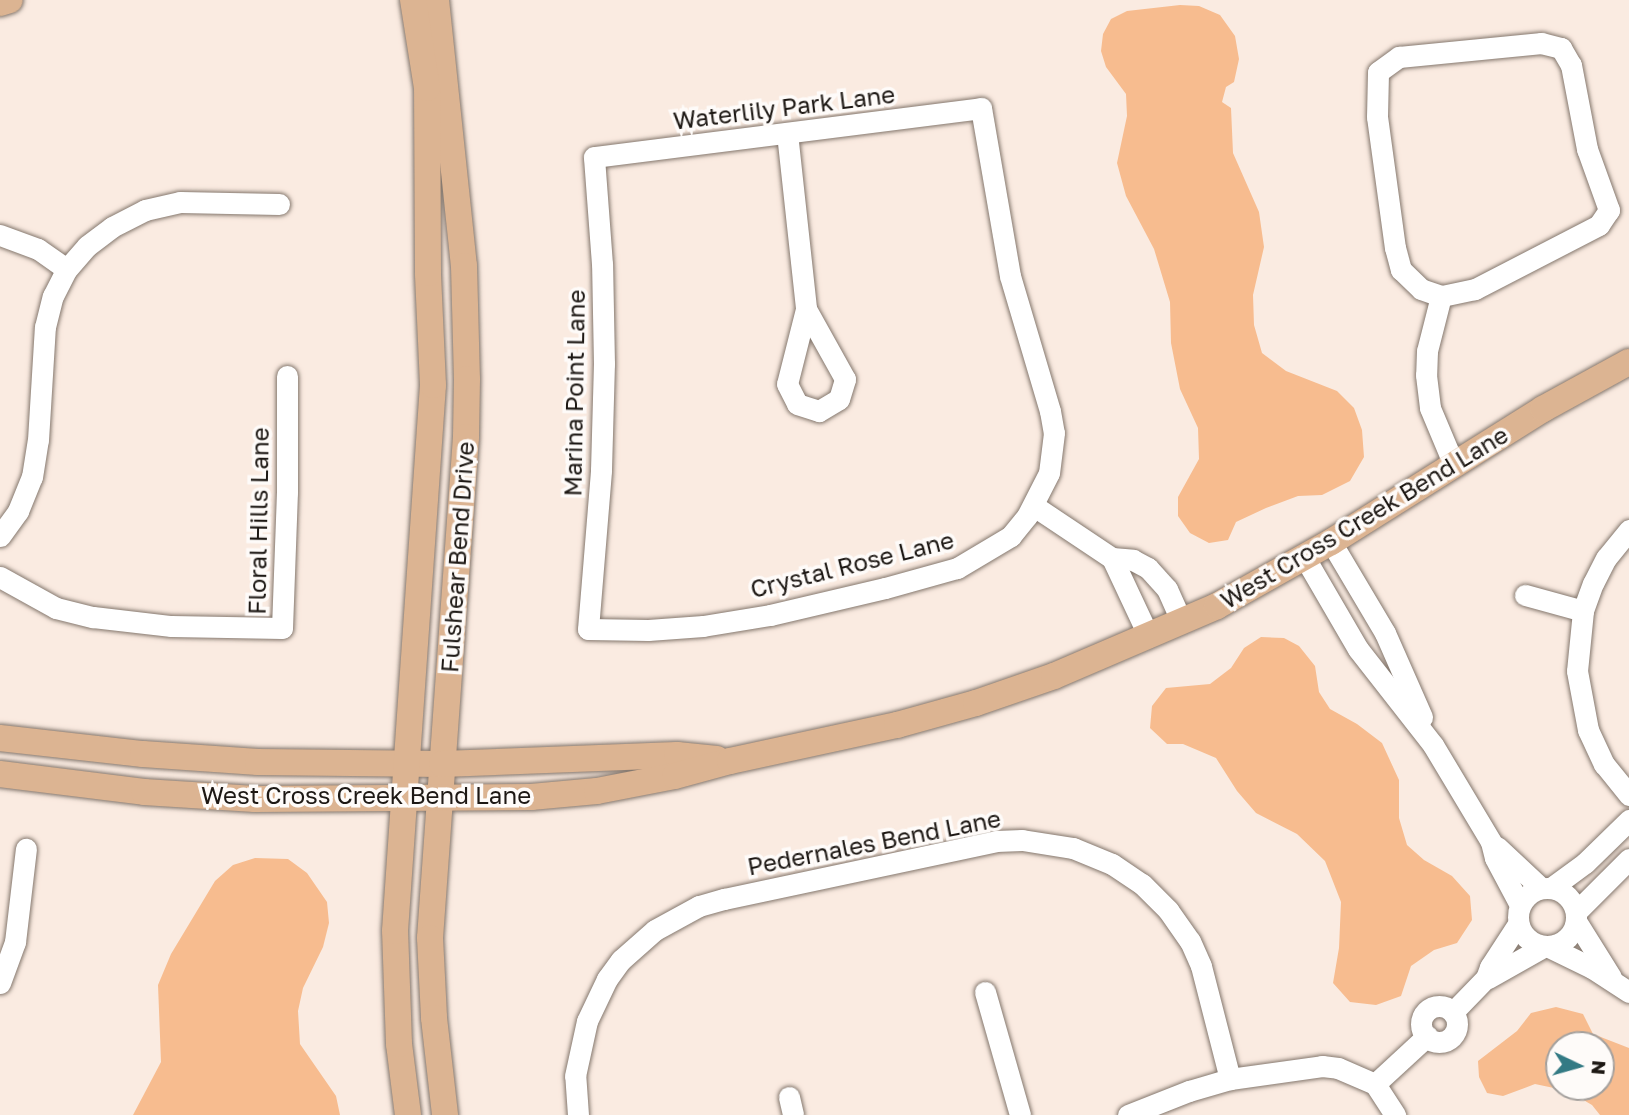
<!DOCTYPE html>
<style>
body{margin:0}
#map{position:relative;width:1629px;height:1115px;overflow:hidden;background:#faebe1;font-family:"Golos Text",sans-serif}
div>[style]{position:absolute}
.water>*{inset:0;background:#f7bc8f}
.roads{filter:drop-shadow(0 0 2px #84776d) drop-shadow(0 0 2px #84776d)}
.minor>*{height:21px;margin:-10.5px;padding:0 10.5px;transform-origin:10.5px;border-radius:10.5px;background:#fff}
.minor>.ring{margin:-10.5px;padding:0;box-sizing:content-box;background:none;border:21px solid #fff;border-radius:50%}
.major>*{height:26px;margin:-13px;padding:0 13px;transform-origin:13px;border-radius:13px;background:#dcb492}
span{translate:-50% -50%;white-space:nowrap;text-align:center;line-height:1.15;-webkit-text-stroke:7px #fefbf9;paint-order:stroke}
.street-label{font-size:24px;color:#1d1814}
.north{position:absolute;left:1545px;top:1031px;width:70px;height:70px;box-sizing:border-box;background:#fefbf9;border:2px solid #a4a09d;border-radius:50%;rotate:95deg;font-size:19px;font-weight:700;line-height:28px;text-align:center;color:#1d1814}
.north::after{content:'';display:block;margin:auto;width:24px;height:32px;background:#337a84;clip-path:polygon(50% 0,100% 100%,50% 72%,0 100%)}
</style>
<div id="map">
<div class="water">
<div style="clip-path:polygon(1180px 5px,1199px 6px,1220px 15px,1235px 36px,1239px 59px,1234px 82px,1226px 87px,1222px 102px,1231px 108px,1233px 153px,1259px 212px,1264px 247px,1253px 295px,1254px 325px,1262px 353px,1286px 371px,1337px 391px,1354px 408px,1362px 430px,1364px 457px,1350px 481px,1322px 495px,1298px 496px,1266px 508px,1236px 522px,1228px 540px,1209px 543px,1190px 533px,1178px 516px,1178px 497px,1199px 459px,1198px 428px,1180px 389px,1171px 343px,1170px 302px,1154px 249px,1126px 196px,1117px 163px,1127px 116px,1126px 94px,1106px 67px,1101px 51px,1103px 34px,1111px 19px,1127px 11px)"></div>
<div style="clip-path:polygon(1261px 637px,1284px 638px,1299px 646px,1315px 666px,1319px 692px,1330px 709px,1357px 724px,1382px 743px,1399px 780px,1399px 818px,1407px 845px,1424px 860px,1452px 876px,1470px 896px,1472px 920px,1457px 943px,1434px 950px,1411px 966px,1401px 996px,1376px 1005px,1350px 1002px,1333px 983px,1339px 948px,1341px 902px,1325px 861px,1297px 834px,1256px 813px,1237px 791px,1216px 758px,1183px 744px,1167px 744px,1150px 728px,1152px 706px,1166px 688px,1210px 684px,1231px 668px,1244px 648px)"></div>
<div style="clip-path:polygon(255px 858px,288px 859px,307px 873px,327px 902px,329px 923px,323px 947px,303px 988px,298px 1011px,300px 1044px,336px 1096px,340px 1115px,133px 1115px,161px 1062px,158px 985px,171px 954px,215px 881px,233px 865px)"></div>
<div style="clip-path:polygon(evenodd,1556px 1007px,1583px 1014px,1593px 1034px,1629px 1048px,1629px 1115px,1600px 1115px,1592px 1105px,1568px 1091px,1535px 1084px,1503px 1096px,1487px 1093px,1479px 1077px,1478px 1061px,1517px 1031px,1531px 1013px,1556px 1007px,1559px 1045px,1601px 1045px,1601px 1087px,1559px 1087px,1559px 1045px)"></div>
</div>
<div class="roads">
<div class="minor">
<div style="left:1541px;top:43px;width:21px;rotate:14deg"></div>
<div style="left:1561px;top:48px;width:20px;rotate:60deg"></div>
<div style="left:1571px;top:65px;width:86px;rotate:79.2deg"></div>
<div style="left:1587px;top:149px;width:65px;rotate:70.2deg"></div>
<div style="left:1609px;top:210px;width:18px;rotate:124deg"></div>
<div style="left:1599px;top:225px;width:140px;rotate:152.7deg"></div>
<div style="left:1475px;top:289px;width:35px;rotate:168deg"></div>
<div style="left:1441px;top:296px;width:21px;rotate:-161deg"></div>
<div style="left:1421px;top:289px;width:28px;rotate:-136deg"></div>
<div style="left:1401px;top:270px;width:23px;rotate:-105deg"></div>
<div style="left:1395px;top:248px;width:132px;rotate:-97.8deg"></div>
<div style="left:1377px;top:117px;width:45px;rotate:-88.7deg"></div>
<div style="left:1378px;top:72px;width:26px;rotate:-36deg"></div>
<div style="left:1399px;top:57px;width:143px;rotate:-5.6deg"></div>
<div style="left:981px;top:108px;width:170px;rotate:80.2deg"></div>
<div style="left:1010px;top:276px;width:141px;rotate:73.5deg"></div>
<div style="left:1050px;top:411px;width:22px;rotate:80deg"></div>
<div style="left:1054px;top:433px;width:40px;rotate:97.1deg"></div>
<div style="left:1049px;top:473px;width:48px;rotate:117.1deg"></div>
<div style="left:1027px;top:516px;width:26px;rotate:129deg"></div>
<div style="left:1011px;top:536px;width:63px;rotate:149.3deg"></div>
<div style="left:957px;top:568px;width:75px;rotate:164.5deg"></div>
<div style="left:885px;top:588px;width:118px;rotate:166.8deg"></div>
<div style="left:770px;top:615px;width:68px;rotate:170.7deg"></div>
<div style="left:703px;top:626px;width:55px;rotate:175.8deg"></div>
<div style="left:648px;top:630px;width:60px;rotate:-179deg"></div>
<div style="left:588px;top:629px;width:160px;rotate:-85.3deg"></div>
<div style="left:601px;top:470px;width:106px;rotate:-88.4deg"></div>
<div style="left:604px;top:364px;width:100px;rotate:-91.1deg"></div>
<div style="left:602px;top:264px;width:107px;rotate:-94.3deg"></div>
<div style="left:594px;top:157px;width:390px;rotate:-7.2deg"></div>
<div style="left:787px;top:133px;width:177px;rotate:83.8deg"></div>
<div style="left:806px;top:309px;width:77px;rotate:104.2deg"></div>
<div style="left:787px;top:384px;width:22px;rotate:63deg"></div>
<div style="left:797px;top:404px;width:23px;rotate:18deg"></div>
<div style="left:819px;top:411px;width:23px;rotate:-31deg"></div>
<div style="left:839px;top:399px;width:21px;rotate:-73deg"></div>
<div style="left:845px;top:379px;width:80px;rotate:-119.1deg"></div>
<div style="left:0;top:235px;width:40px;rotate:20.2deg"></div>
<div style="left:38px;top:249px;width:35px;rotate:35deg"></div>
<div style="left:1441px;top:296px;width:57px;rotate:104.3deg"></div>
<div style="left:1427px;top:351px;width:24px;rotate:92deg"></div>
<div style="left:1426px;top:375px;width:33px;rotate:83deg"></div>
<div style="left:1430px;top:408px;width:62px;rotate:67.2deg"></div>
<div style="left:1034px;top:506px;width:94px;rotate:33.7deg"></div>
<div style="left:1112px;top:558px;width:21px;rotate:5deg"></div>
<div style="left:1133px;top:560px;width:17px;rotate:28deg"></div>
<div style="left:1148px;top:568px;width:28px;rotate:48deg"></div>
<div style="left:1167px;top:589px;width:36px;rotate:66deg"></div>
<div style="left:1629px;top:530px;width:36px;rotate:129deg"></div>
<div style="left:1606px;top:558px;width:28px;rotate:117deg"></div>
<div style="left:1593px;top:583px;width:30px;rotate:110deg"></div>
<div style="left:1583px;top:611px;width:60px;rotate:95.7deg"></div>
<div style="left:1577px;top:671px;width:60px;rotate:79.4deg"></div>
<div style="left:1588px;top:730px;width:38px;rotate:65deg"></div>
<div style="left:1604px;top:764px;width:40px;rotate:51deg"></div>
<div style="left:0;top:536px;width:31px;rotate:-54deg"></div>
<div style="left:18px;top:511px;width:37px;rotate:-68deg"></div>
<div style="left:32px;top:477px;width:37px;rotate:-81deg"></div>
<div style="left:38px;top:440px;width:113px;rotate:-86.5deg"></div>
<div style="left:45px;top:327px;width:32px;rotate:-76deg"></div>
<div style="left:53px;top:296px;width:30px;rotate:-63deg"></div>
<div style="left:67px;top:269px;width:30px;rotate:-49deg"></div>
<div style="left:87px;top:246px;width:31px;rotate:-37deg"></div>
<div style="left:112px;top:227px;width:37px;rotate:-27deg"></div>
<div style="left:145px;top:210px;width:36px;rotate:-13deg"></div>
<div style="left:180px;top:202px;width:99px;rotate:1.2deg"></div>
<div style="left:1331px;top:542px;width:106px;rotate:59.3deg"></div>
<div style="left:1385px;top:633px;width:92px;rotate:66.2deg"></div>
<div style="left:1112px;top:558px;width:87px;rotate:64.9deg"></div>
<div style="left:1305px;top:558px;width:105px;rotate:59.8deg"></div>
<div style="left:1358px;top:649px;width:122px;rotate:52deg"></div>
<div style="left:1433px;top:745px;width:113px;rotate:59.1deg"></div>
<div style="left:1491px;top:842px;width:16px;rotate:76deg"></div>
<div style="left:1495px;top:858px;width:53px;rotate:62deg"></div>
<div style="left:0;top:577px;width:64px;rotate:29deg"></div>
<div style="left:56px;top:608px;width:38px;rotate:14deg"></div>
<div style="left:93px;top:617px;width:79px;rotate:6.6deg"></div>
<div style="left:171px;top:626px;width:111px;rotate:1deg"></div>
<div style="left:282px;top:628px;width:136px;rotate:-87.9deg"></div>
<div style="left:287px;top:492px;width:116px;rotate:-90deg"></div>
<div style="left:1525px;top:595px;width:60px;rotate:15.4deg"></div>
<div style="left:1497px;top:847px;width:60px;rotate:43deg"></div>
<div class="ring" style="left:1518px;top:888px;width:37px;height:37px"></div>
<div style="left:1551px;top:888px;width:42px;rotate:-36.3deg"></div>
<div style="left:1585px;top:863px;width:62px;rotate:-44.3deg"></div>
<div style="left:1576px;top:912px;width:75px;rotate:-45deg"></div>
<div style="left:1576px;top:921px;width:66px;rotate:58deg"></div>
<div style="left:1549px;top:947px;width:48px;rotate:26deg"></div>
<div style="left:1592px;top:968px;width:44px;rotate:33deg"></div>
<div style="left:1488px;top:978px;width:65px;rotate:-29.3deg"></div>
<div style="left:0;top:983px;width:44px;rotate:-69.9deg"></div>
<div style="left:15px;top:942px;width:94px;rotate:-83.3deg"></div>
<div style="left:985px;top:992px;width:128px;rotate:74.1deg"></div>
<div class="ring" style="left:1421px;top:1006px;width:15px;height:15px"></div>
<div style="left:1453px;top:1012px;width:47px;rotate:-45.9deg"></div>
<div style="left:1486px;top:978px;width:12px;rotate:-70deg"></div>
<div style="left:1490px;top:967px;width:51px;rotate:-56.9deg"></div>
<div style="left:1375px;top:1084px;width:71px;rotate:-42.7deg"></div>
<div style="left:789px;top:1097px;width:18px;rotate:77deg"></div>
<div style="left:578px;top:1115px;width:39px;rotate:-94deg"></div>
<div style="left:575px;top:1076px;width:56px;rotate:-77.7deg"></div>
<div style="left:587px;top:1021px;width:47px;rotate:-64.5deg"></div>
<div style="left:607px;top:979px;width:24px;rotate:-54deg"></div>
<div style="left:621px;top:960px;width:45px;rotate:-41.4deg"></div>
<div style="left:655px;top:930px;width:50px;rotate:-28.6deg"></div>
<div style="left:699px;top:906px;width:26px;rotate:-16deg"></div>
<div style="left:724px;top:899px;width:278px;rotate:-12deg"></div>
<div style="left:996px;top:841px;width:26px;rotate:-2deg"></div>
<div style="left:1022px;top:840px;width:52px;rotate:8.9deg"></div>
<div style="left:1073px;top:848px;width:42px;rotate:22.3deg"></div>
<div style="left:1112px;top:864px;width:36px;rotate:34deg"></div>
<div style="left:1142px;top:884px;width:37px;rotate:45deg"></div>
<div style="left:1168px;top:910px;width:38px;rotate:55deg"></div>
<div style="left:1190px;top:941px;width:27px;rotate:66deg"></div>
<div style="left:1201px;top:966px;width:117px;rotate:75.6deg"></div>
<div style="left:1128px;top:1115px;width:66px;rotate:-21.5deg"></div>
<div style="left:1189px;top:1091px;width:43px;rotate:-16.3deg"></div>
<div style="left:1230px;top:1079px;width:93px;rotate:-8deg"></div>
<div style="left:1322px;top:1066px;width:16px;rotate:7deg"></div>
<div style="left:1338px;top:1068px;width:40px;rotate:23.4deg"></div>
<div style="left:1375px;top:1084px;width:37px;rotate:57deg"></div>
</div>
<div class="major">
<div style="left:436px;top:0;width:267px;rotate:84deg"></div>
<div style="left:464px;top:266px;width:113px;rotate:88.5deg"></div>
<div style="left:467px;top:379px;width:58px;rotate:91deg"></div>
<div style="left:466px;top:437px;width:502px;rotate:94.11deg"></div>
<div style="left:430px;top:938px;width:80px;rotate:87.1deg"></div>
<div style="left:434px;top:1018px;width:98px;rotate:83.5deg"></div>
<div style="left:0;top:3px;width:10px;rotate:-17deg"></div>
<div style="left:0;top:738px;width:144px;rotate:6.4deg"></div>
<div style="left:143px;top:754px;width:115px;rotate:4deg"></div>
<div style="left:258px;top:762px;width:184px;rotate:0.6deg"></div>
<div style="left:442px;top:764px;width:235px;rotate:-2.2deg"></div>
<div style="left:677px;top:755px;width:40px;rotate:5.7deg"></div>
<div style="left:0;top:774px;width:145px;rotate:7.1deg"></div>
<div style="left:144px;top:792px;width:111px;rotate:3.6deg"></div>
<div style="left:255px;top:799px;width:276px;rotate:-0.4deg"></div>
<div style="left:531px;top:797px;width:66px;rotate:-5.2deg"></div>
<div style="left:597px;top:791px;width:79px;rotate:-10.9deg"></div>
<div style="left:675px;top:776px;width:57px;rotate:-15.3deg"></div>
<div style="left:730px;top:761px;width:171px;rotate:-12.2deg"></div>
<div style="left:897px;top:725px;width:82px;rotate:-15.6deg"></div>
<div style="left:976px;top:703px;width:83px;rotate:-19.1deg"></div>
<div style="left:1054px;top:676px;width:177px;rotate:-23.2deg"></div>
<div style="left:1217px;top:606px;width:131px;rotate:-29.3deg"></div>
<div style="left:1331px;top:542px;width:250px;rotate:-32.1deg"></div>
<div style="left:1543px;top:409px;width:98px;rotate:-28.7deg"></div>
<div style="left:408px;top:1115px;width:72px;rotate:-97.2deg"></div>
<div style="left:399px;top:1044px;width:113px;rotate:-92deg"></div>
<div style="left:395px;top:931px;width:547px;rotate:-86.02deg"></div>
<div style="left:433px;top:385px;width:112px;rotate:-92.6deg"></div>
<div style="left:428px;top:273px;width:185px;rotate:-90.3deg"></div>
<div style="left:427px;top:88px;width:89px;rotate:-99deg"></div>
</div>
</div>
<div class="street-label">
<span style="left:784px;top:107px;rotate:-7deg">Waterlily Park Lane</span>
<span style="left:574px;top:393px;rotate:-89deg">Marina Point Lane</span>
<span style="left:1364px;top:517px;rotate:-31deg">West Cross Creek Bend Lane</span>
<span style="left:258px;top:521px;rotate:-89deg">Floral Hills Lane</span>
<span style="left:457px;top:557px;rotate:-86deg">Fulshear Bend Drive</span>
<span style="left:852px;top:564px;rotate:-14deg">Crystal Rose Lane</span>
<span style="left:366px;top:795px">West Cross Creek Bend Lane</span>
<span style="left:874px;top:842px;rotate:-11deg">Pedernales Bend Lane</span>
</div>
<div class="north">N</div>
</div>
